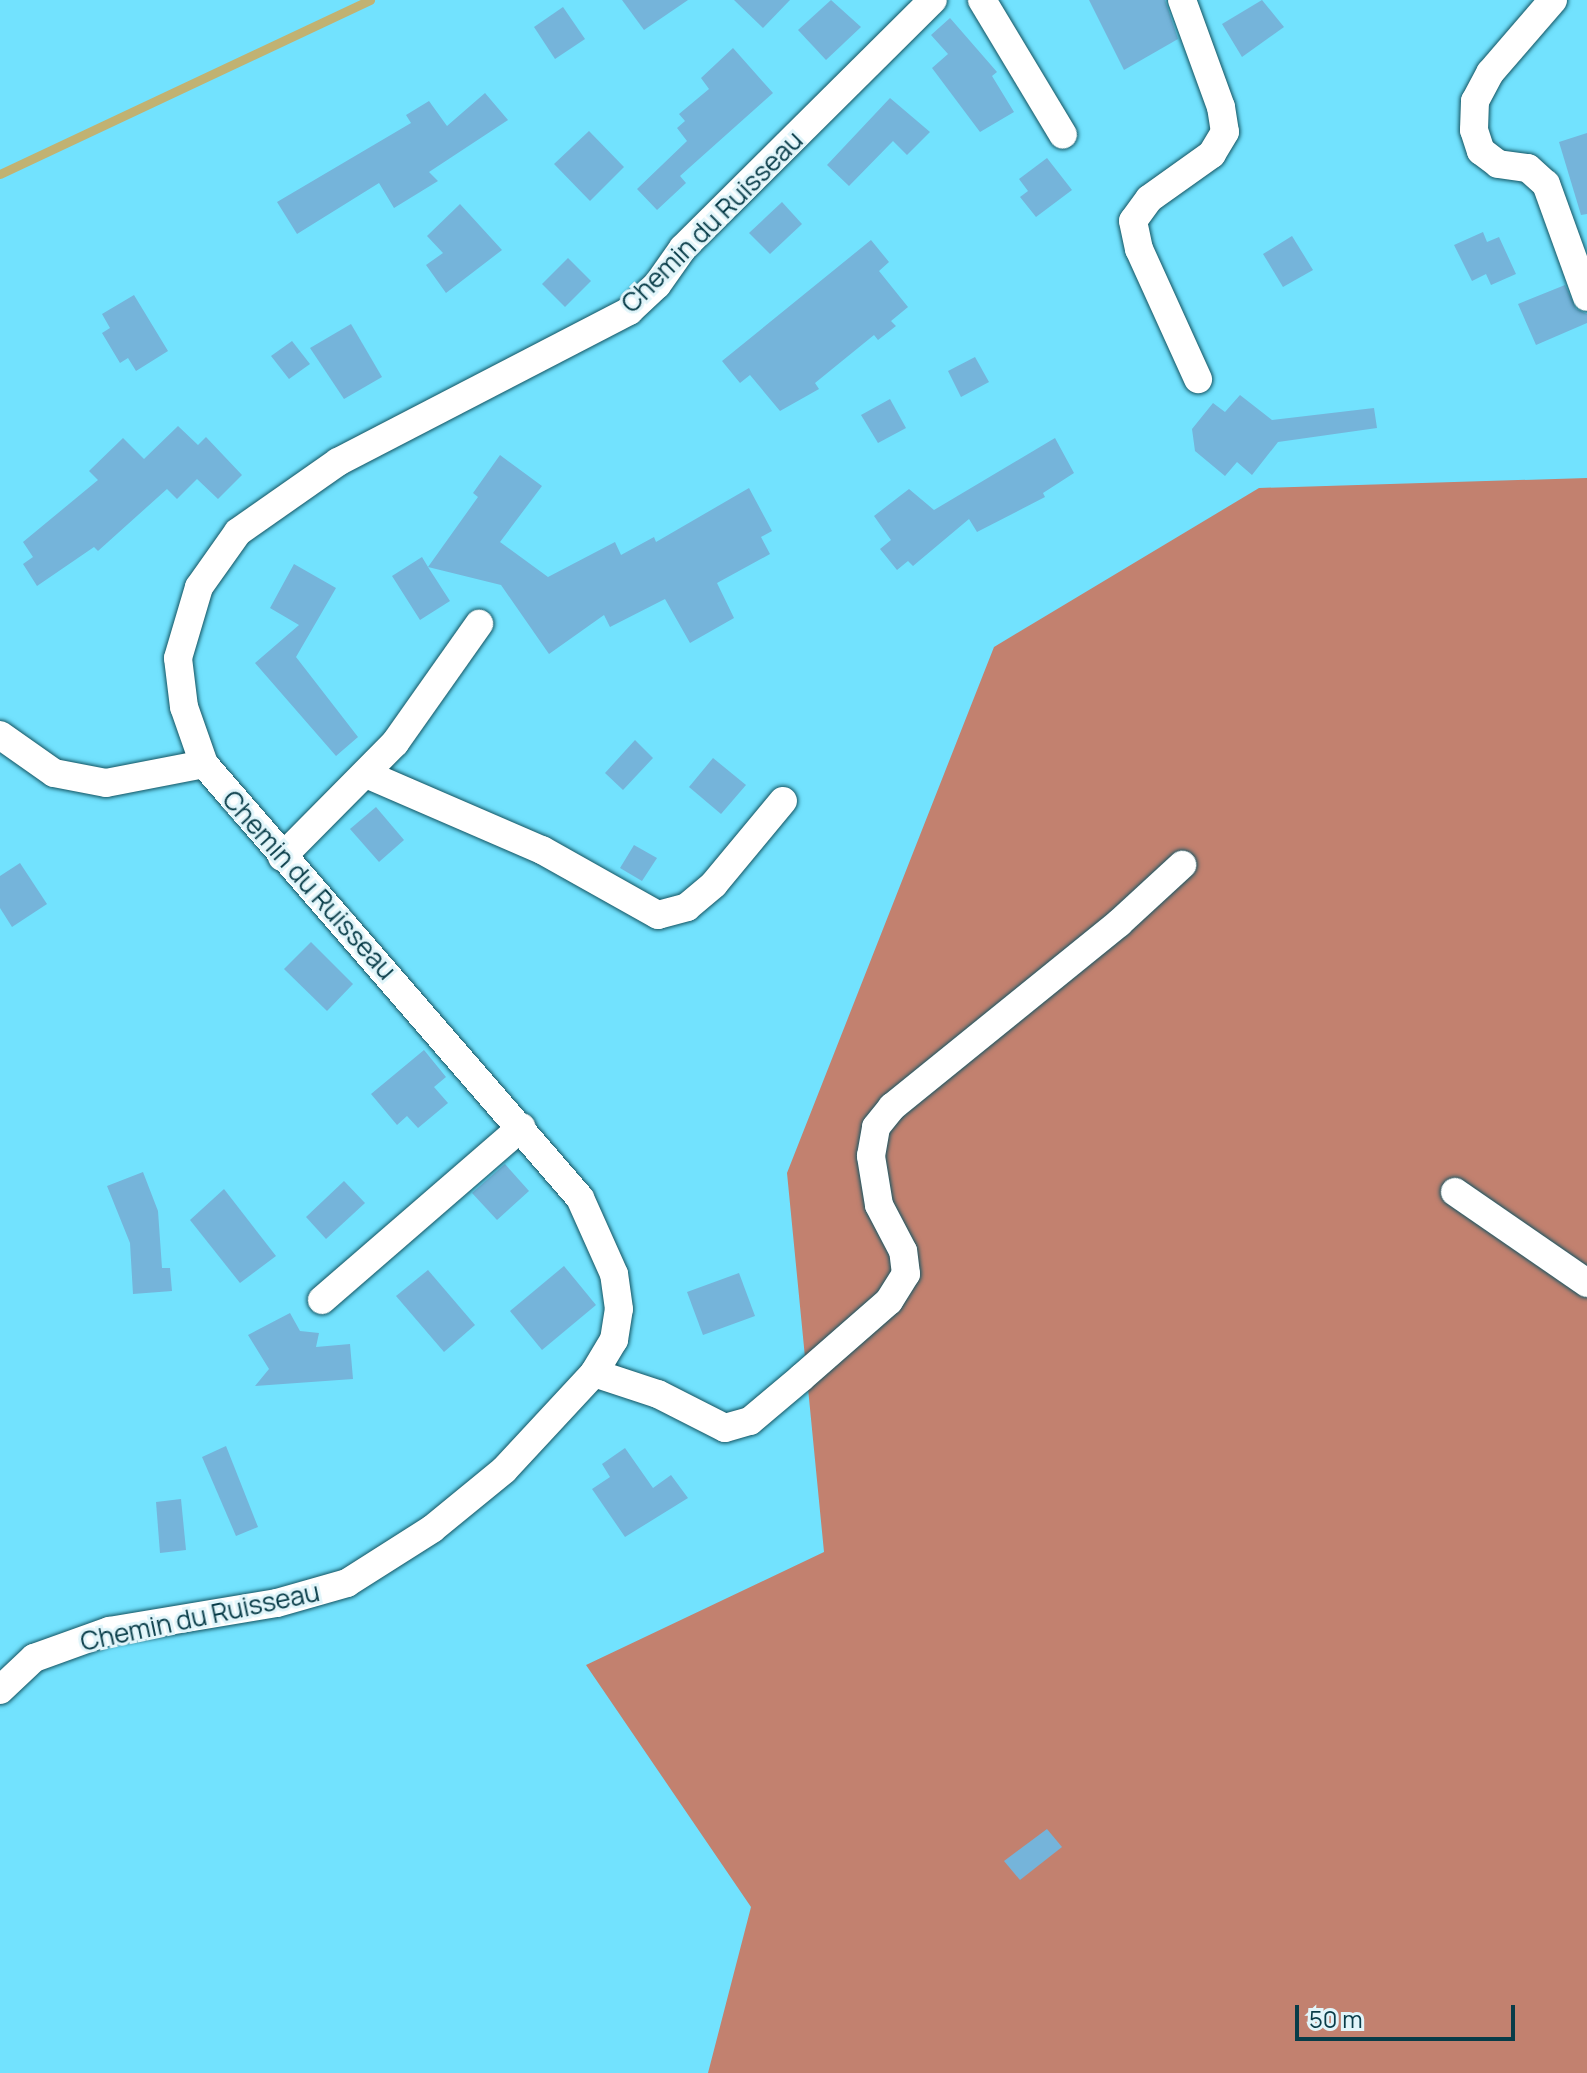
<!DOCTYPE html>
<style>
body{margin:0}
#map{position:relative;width:1587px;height:2073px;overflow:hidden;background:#72e2fe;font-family:Manrope,sans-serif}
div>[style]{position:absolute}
.forest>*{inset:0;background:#c2816f}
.stream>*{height:9px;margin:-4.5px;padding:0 4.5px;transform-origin:4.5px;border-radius:4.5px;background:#c1b272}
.building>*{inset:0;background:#75b4da}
.roads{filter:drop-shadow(0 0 2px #135361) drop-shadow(0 0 2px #135361)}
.minor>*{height:28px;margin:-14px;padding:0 14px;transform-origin:14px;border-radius:14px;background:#fff}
span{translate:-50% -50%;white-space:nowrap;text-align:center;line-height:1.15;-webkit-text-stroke:6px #e1f5fa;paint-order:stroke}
.street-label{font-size:26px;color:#083c48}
.scale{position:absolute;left:1295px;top:2005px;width:220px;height:36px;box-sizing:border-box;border:4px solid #083c48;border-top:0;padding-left:10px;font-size:24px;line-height:28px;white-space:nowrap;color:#083c48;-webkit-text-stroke:6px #e1f5fa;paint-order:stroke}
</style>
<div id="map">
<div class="forest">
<div style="clip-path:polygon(1587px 478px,1587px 2073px,708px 2073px,751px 1907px,586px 1665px,824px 1552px,787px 1173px,994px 647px,1259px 488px)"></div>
</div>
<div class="stream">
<div style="left:0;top:174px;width:409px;rotate:-25.2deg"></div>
</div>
<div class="building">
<div style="clip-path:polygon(622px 0,688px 0,644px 30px)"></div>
<div style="clip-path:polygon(734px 0,790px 0,763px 28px)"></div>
<div style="clip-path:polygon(831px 0,861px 27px,826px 60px,798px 30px)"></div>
<div style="clip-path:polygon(1089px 0,1165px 0,1178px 39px,1124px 70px)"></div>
<div style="clip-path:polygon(1262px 0,1284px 27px,1242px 57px,1222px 24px)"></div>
<div style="clip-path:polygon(563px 7px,585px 39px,555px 59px,534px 27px)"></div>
<div style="clip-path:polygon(950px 18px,997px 72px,992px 76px,1014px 112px,980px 132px,932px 68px,948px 54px,931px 35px)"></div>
<div style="clip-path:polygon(733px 48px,773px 93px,680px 176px,686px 183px,657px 210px,637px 189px,687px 141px,677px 128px,685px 121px,679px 114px,709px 89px,701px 78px)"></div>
<div style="clip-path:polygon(485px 93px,508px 120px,429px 172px,438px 181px,394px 208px,379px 183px,297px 234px,277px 202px,411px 123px,406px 115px,429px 101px,447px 126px)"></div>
<div style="clip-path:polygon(890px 98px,930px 132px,907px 155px,893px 141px,849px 186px,827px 165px)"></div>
<div style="clip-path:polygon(589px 131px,624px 167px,590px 201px,554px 164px)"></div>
<div style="clip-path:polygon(1587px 133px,1587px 214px,1581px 215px,1559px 142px)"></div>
<div style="clip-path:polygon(1047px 158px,1072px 190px,1036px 217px,1020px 197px,1028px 191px,1019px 179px)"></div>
<div style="clip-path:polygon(782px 202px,802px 224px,770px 254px,749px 233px)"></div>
<div style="clip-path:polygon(460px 204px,502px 250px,446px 293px,426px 265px,443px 253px,427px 236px)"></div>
<div style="clip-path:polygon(1483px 232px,1487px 242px,1499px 237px,1516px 274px,1491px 285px,1486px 274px,1472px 281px,1454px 245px)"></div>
<div style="clip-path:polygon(1292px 236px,1313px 270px,1283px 287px,1263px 254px)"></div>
<div style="clip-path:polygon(871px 240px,889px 262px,879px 271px,908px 307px,891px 321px,896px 326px,878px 340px,874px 335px,815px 383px,819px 389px,780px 411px,750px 375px,740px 383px,722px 361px)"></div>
<div style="clip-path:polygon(568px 258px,591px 281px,565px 307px,542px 284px)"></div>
<div style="clip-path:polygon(1565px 285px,1576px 309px,1587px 314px,1587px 323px,1536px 345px,1518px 304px)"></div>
<div style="clip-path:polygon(134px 295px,168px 351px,136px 371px,128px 358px,120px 363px,102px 333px,110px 328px,102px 314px)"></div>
<div style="clip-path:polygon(351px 324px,382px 377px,344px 399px,310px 348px)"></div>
<div style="clip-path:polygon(292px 341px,310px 364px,289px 379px,271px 356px)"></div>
<div style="clip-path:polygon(975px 357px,989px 382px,961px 397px,948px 371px)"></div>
<div style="clip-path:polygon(1240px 395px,1272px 420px,1374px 408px,1377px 428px,1278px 442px,1252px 475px,1237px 462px,1225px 476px,1195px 451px,1192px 429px,1213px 403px,1225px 412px)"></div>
<div style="clip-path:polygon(890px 399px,906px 428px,878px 443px,861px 415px)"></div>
<div style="clip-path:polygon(178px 426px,198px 445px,206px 437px,242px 475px,218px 499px,197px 479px,177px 499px,167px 489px,98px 551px,94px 547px,37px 586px,23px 564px,33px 557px,23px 542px,98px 480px,89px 471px,123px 438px,144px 459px)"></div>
<div style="clip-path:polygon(1055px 438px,1074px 473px,1043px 493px,1045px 497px,977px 532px,969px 519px,913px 566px,908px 561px,897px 570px,880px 549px,891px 540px,874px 516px,909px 489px,934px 510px)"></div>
<div style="clip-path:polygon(500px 455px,542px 486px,500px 542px,548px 577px,615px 542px,621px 555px,654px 537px,656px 542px,749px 488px,772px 531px,761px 537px,770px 554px,717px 583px,734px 618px,690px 643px,665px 599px,610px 627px,604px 615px,549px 654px,501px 585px,428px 567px,450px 601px,420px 620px,392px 576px,422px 557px,428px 567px,478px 497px,473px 493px)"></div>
<div style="clip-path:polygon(294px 564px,336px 588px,296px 657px,358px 737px,336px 756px,255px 663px,299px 625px,270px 608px)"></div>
<div style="clip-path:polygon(635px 740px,653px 758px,623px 790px,605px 773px)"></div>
<div style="clip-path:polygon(713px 758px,746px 785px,721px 814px,689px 787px)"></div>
<div style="clip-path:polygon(376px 807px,404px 840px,379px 862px,350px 829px)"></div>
<div style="clip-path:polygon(634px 845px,657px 858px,642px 881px,620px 868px)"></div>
<div style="clip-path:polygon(20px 863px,47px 904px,12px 927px,0 908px,0 876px)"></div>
<div style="clip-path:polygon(311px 942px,353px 984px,327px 1011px,284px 969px)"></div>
<div style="clip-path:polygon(424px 1050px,446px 1077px,434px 1087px,448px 1103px,418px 1128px,407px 1116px,397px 1125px,371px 1094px)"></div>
<div style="clip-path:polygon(505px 1164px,529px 1191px,497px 1220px,472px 1193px)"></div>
<div style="clip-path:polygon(143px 1172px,158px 1211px,162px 1268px,170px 1268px,172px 1291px,133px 1294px,130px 1243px,107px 1186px)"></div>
<div style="clip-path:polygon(344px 1181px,365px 1203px,326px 1239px,306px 1217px)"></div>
<div style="clip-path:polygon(224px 1189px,276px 1256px,240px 1283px,190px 1220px)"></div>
<div style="clip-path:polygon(564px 1266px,596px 1305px,542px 1350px,510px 1311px)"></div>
<div style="clip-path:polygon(428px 1270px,475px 1325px,444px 1352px,396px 1296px)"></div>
<div style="clip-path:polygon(739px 1273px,755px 1316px,703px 1335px,687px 1292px)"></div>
<div style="clip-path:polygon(290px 1313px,300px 1331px,319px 1333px,316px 1347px,350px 1344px,353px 1379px,255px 1386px,269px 1369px,248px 1335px)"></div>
<div style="clip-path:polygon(226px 1446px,258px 1527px,236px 1536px,202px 1457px)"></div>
<div style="clip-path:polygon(625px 1448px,653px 1488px,671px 1475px,688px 1498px,625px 1537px,592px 1489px,610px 1477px,602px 1464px)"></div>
<div style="clip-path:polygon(181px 1499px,186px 1550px,160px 1553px,156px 1502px)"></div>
<div style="clip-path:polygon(1047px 1829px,1062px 1847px,1020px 1880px,1004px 1861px)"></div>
</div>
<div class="roads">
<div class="minor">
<div style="left:982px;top:0;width:157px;rotate:59deg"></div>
<div style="left:1182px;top:0;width:114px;rotate:70deg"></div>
<div style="left:1221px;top:107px;width:25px;rotate:81deg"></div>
<div style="left:1225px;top:132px;width:26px;rotate:121deg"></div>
<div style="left:1212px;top:154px;width:77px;rotate:144.5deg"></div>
<div style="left:1149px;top:199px;width:27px;rotate:126deg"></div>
<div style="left:1133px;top:221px;width:29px;rotate:78deg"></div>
<div style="left:1139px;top:249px;width:143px;rotate:65.6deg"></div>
<div style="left:1553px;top:0;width:96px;rotate:130.8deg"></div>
<div style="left:1490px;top:73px;width:32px;rotate:118deg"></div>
<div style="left:1475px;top:101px;width:29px;rotate:92deg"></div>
<div style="left:1474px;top:130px;width:22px;rotate:72deg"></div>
<div style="left:1481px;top:151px;width:21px;rotate:37deg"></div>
<div style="left:1498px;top:164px;width:30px;rotate:8deg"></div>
<div style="left:1528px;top:168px;width:24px;rotate:42deg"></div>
<div style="left:1546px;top:184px;width:120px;rotate:70.1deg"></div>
<div style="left:0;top:735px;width:66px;rotate:35.1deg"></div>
<div style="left:54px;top:773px;width:53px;rotate:10.9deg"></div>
<div style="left:106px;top:783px;width:100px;rotate:-11deg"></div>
<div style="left:366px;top:774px;width:192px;rotate:23.4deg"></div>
<div style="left:542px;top:850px;width:133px;rotate:29.3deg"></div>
<div style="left:658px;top:915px;width:30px;rotate:-15deg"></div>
<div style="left:687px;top:907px;width:35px;rotate:-40deg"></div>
<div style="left:714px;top:884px;width:108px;rotate:-50.3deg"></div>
<div style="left:282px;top:857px;width:161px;rotate:-45.3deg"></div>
<div style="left:395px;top:743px;width:146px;rotate:-54.8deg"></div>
<div style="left:1455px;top:1192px;width:160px;rotate:34.6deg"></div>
<div style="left:322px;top:1300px;width:264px;rotate:-40.9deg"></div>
<div style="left:594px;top:1373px;width:67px;rotate:18.2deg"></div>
<div style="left:658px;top:1394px;width:75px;rotate:26.9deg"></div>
<div style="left:725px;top:1428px;width:26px;rotate:-16deg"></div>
<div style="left:750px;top:1421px;width:67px;rotate:-40.1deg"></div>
<div style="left:801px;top:1378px;width:117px;rotate:-41.2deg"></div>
<div style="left:889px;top:1301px;width:32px;rotate:-58deg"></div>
<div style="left:906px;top:1274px;width:23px;rotate:-97deg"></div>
<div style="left:903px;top:1251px;width:52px;rotate:-117.6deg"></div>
<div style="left:879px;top:1205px;width:50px;rotate:-99.3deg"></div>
<div style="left:871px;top:1156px;width:29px;rotate:-80deg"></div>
<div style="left:876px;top:1127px;width:26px;rotate:-51deg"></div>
<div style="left:892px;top:1107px;width:292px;rotate:-39deg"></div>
<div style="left:1119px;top:923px;width:86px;rotate:-42.6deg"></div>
<div style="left:0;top:1690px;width:47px;rotate:-43.3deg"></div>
<div style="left:34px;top:1658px;width:80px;rotate:-19.8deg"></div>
<div style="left:109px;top:1631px;width:170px;rotate:-9.5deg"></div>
<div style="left:277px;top:1603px;width:73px;rotate:-15.9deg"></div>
<div style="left:347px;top:1583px;width:101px;rotate:-32.4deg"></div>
<div style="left:432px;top:1529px;width:93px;rotate:-39.3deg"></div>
<div style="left:504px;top:1470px;width:132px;rotate:-47.1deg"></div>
<div style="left:594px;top:1373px;width:39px;rotate:-59deg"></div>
<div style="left:614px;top:1340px;width:31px;rotate:-81deg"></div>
<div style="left:619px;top:1309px;width:35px;rotate:-98deg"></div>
<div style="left:614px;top:1274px;width:83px;rotate:-114.1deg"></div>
<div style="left:580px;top:1198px;width:574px;rotate:-130.9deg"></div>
<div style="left:204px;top:764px;width:60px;rotate:-109.3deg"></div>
<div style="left:184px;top:707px;width:49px;rotate:-97deg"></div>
<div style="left:178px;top:658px;width:74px;rotate:-73.5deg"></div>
<div style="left:199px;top:587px;width:67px;rotate:-54.7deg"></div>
<div style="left:238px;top:532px;width:122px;rotate:-35deg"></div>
<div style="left:338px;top:462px;width:328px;rotate:-27.4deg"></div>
<div style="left:629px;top:311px;width:38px;rotate:-43deg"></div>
<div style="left:657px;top:285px;width:45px;rotate:-54.9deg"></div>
<div style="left:683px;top:248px;width:352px;rotate:-44.8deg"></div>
</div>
</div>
<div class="street-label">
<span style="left:712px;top:222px;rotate:-45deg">Chemin du Ruisseau</span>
<span style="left:309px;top:885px;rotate:48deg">Chemin du Ruisseau</span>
<span style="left:200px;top:1617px;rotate:-12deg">Chemin du Ruisseau</span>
</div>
<div class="scale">50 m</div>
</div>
